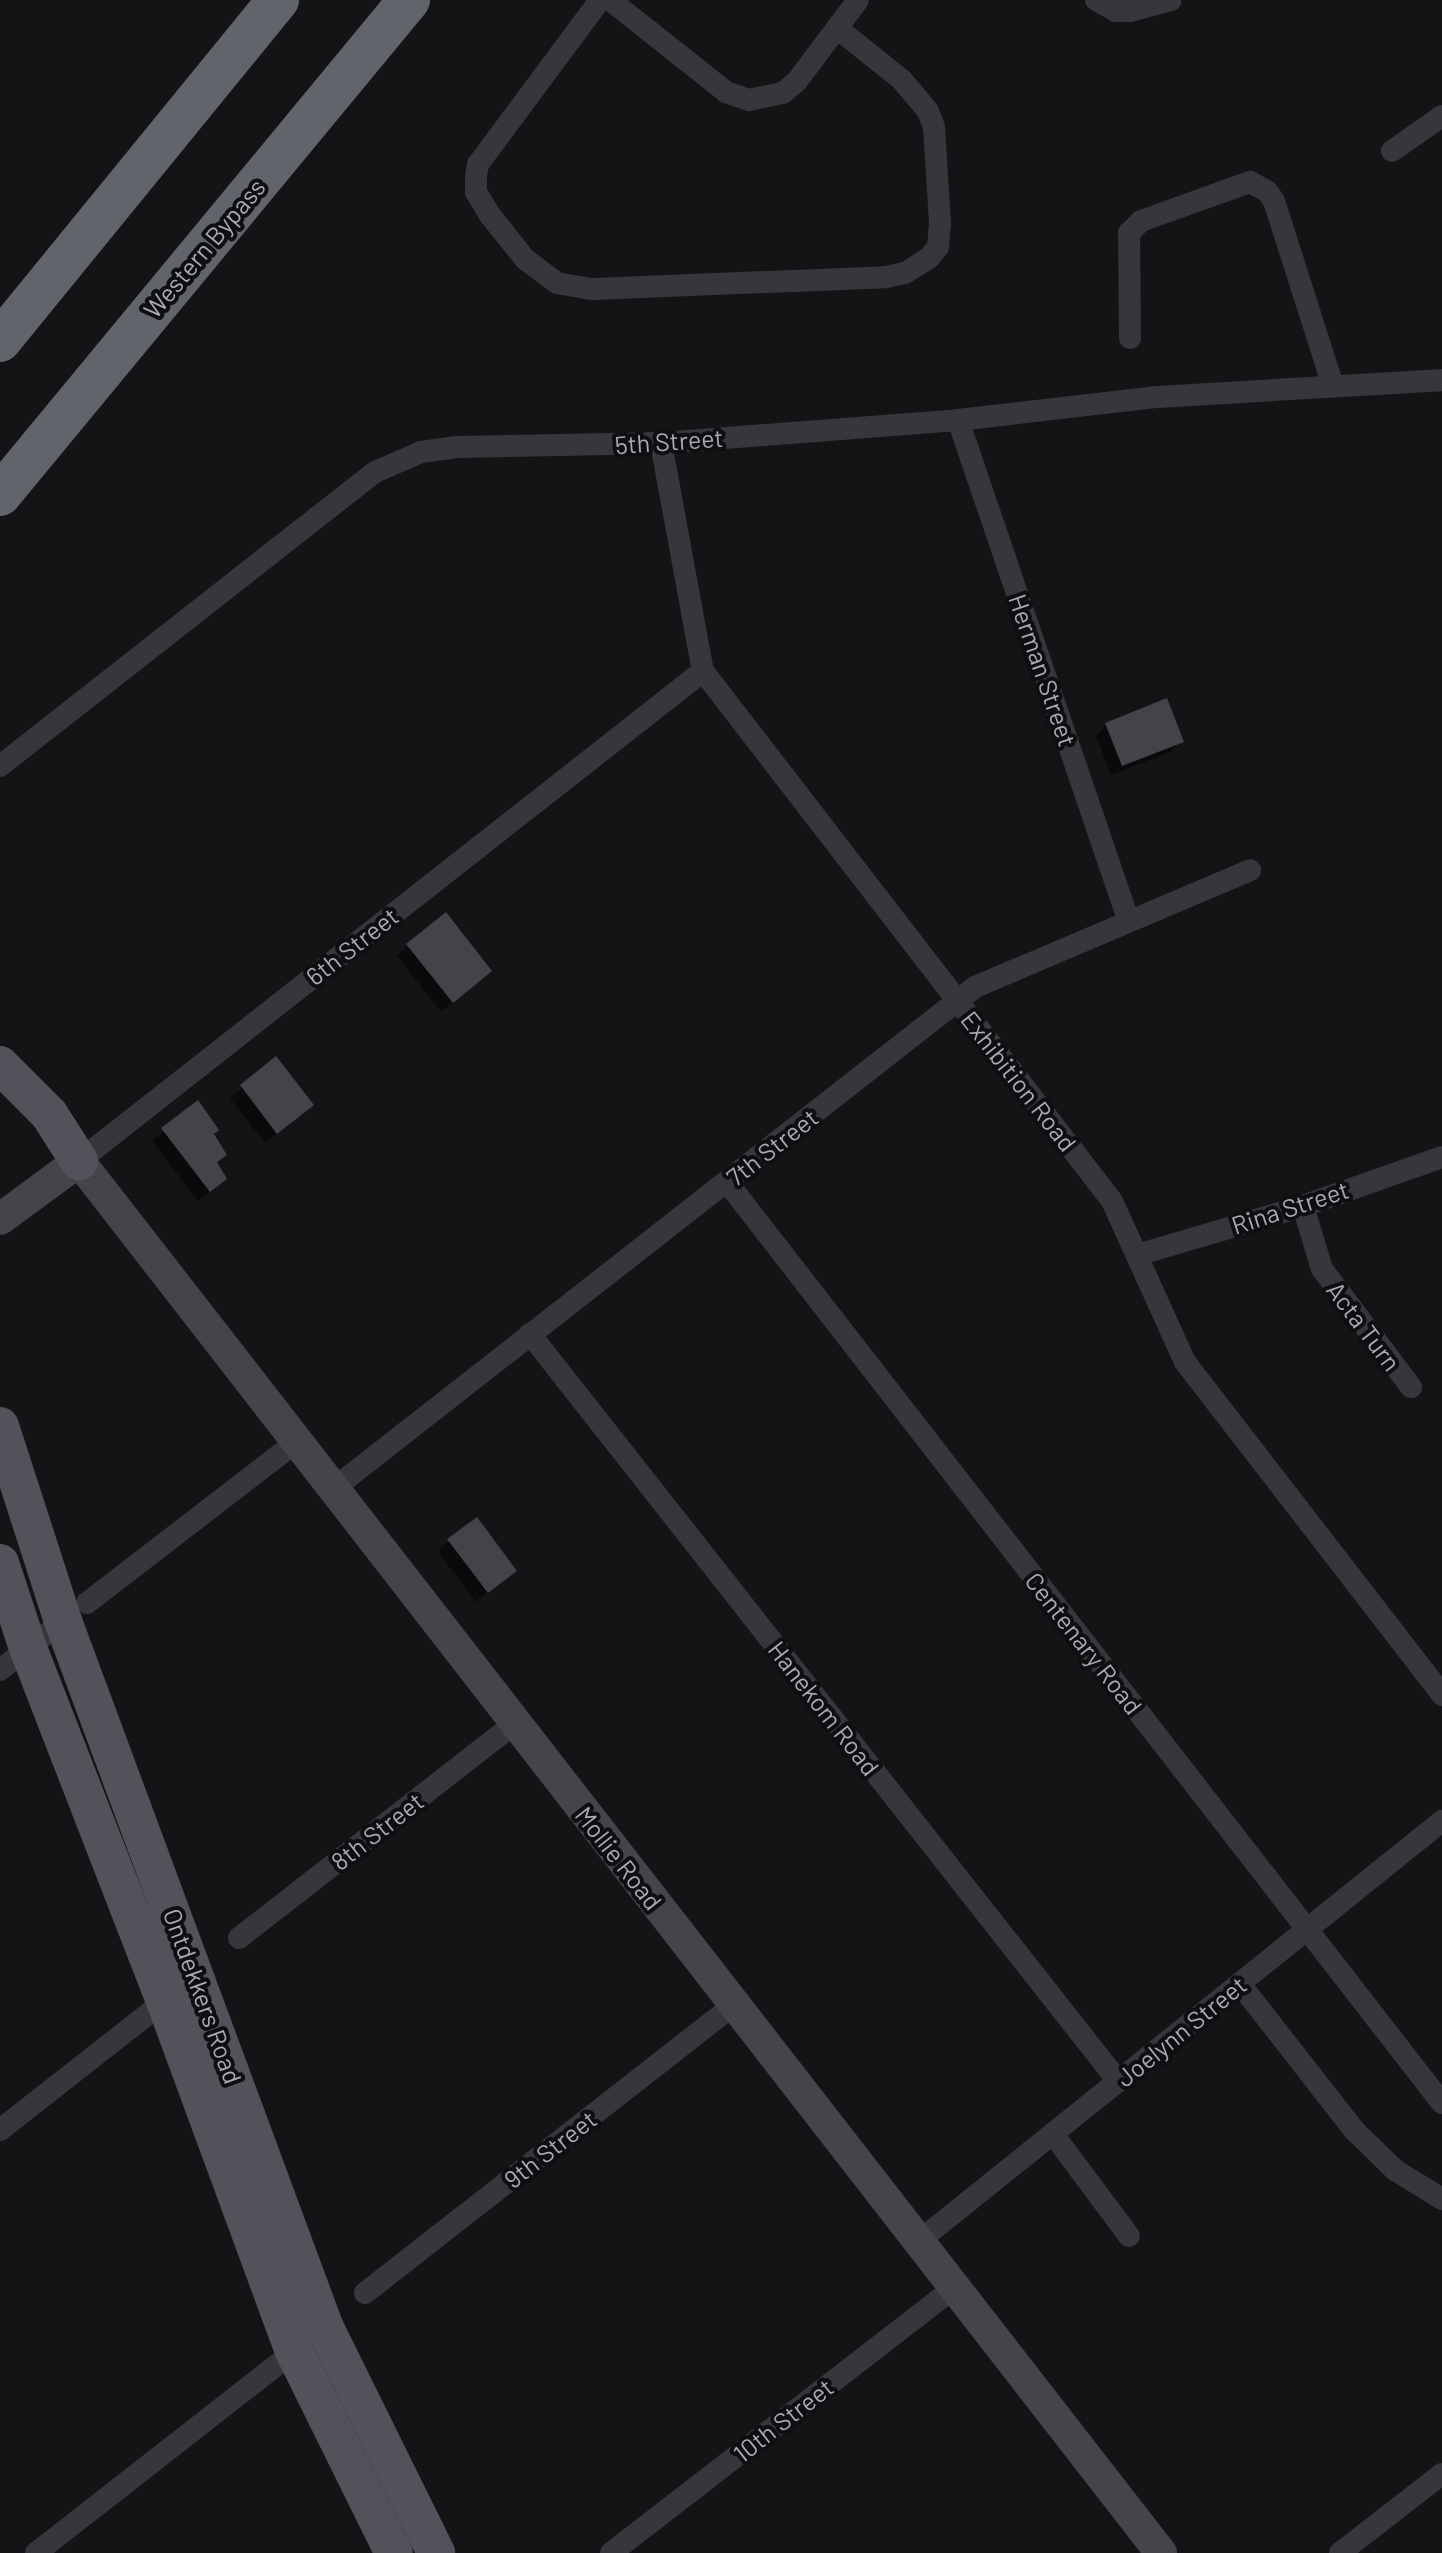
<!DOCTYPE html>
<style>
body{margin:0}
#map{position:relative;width:1442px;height:2553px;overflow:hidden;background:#141416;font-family:Barlow,sans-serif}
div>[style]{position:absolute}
.shadow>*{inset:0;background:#0007}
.building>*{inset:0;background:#434449}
.minor>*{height:22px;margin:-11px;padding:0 11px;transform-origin:11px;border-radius:11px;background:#36363b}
.secondary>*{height:32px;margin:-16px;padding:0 16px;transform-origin:16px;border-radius:16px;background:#44454b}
.primary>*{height:38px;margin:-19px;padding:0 19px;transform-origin:19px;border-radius:19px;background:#52535a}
.motorway>*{height:42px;margin:-21px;padding:0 21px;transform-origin:21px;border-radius:21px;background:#62646c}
span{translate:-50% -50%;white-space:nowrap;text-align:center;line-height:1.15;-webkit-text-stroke:8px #0f0f11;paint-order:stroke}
.street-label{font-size:25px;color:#a7abb6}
</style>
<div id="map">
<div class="shadow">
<div style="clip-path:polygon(1106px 725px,1181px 741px,1170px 752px,1111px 775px,1096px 736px)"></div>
<div style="clip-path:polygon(408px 945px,478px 982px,441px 1012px,397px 956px)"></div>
<div style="clip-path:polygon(276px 1060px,300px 1115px,265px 1143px,230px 1098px)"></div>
<div style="clip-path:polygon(198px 1104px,211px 1134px,215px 1163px,213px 1189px,198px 1201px,152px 1141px)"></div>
<div style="clip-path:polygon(449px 1541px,514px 1571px,476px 1602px,438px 1552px)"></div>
</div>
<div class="building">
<div style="clip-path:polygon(1167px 698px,1184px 742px,1122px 766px,1105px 723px)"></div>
<div style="clip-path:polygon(446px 912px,492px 971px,453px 1003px,406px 944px)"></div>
<div style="clip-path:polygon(276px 1056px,314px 1105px,277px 1134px,240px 1085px)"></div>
<div style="clip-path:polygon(198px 1100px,219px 1130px,214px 1134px,227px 1155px,217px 1162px,227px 1179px,210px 1192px,161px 1128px)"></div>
<div style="clip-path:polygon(477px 1517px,517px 1571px,488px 1593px,447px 1539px)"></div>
</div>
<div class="minor">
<div style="left:600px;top:0;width:204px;rotate:126.6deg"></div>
<div style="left:478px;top:164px;width:13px;rotate:99deg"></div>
<div style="left:476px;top:177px;width:15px;rotate:90deg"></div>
<div style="left:476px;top:192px;width:26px;rotate:59deg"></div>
<div style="left:489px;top:214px;width:58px;rotate:51.3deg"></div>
<div style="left:525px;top:259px;width:40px;rotate:37deg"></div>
<div style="left:557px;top:283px;width:36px;rotate:10deg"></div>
<div style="left:592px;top:289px;width:294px;rotate:-2.3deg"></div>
<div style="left:886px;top:277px;width:19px;rotate:-12deg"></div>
<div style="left:905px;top:273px;width:28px;rotate:-32deg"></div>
<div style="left:929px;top:258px;width:14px;rotate:-51deg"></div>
<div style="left:938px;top:247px;width:25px;rotate:-85deg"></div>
<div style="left:940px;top:222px;width:95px;rotate:-93.6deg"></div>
<div style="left:934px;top:127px;width:17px;rotate:-111deg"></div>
<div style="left:928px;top:111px;width:40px;rotate:-130deg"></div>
<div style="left:902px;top:80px;width:83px;rotate:-141.3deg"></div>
<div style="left:610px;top:0;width:148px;rotate:38.4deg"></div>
<div style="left:726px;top:92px;width:24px;rotate:19deg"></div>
<div style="left:749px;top:100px;width:35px;rotate:-12deg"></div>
<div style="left:783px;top:93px;width:18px;rotate:-41deg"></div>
<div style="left:797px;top:81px;width:101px;rotate:-53deg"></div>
<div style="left:1096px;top:0;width:23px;rotate:29deg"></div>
<div style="left:1116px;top:11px;width:14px"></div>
<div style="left:1130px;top:11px;width:42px;rotate:-15deg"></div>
<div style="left:1392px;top:151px;width:61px;rotate:-35deg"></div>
<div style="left:1130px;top:338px;width:105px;rotate:-90.5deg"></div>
<div style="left:1129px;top:233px;width:17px;rotate:-45deg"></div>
<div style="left:1141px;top:221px;width:116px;rotate:-19.7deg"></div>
<div style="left:1250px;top:182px;width:19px;rotate:28deg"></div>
<div style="left:1267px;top:191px;width:12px;rotate:55deg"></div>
<div style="left:1274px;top:201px;width:194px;rotate:72.3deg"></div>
<div style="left:958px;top:420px;width:527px;rotate:71.19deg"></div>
<div style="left:661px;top:443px;width:232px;rotate:79.6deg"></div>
<div style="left:703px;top:671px;width:669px;rotate:52.34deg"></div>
<div style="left:1112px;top:1201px;width:177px;rotate:65.6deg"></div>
<div style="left:1185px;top:1362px;width:421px;rotate:52.3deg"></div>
<div style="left:0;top:766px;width:477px;rotate:-38.1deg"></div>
<div style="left:375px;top:472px;width:50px;rotate:-23.5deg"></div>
<div style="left:421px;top:452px;width:36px;rotate:-8deg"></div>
<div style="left:457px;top:447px;width:204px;rotate:-1.1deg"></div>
<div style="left:661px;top:443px;width:298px;rotate:-4.4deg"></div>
<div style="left:958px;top:420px;width:201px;rotate:-6.6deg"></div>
<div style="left:1158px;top:397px;width:285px;rotate:-3.4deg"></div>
<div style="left:79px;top:1161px;width:793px;rotate:-38.14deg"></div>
<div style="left:727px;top:1182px;width:1166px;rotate:52.18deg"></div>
<div style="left:1303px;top:1206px;width:66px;rotate:73.2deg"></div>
<div style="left:1322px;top:1269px;width:148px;rotate:53deg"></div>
<div style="left:1137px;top:1255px;width:173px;rotate:-16.4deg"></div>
<div style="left:1303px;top:1206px;width:147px;rotate:-19.4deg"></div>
<div style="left:530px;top:1334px;width:951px;rotate:51.79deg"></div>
<div style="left:333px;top:1489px;width:815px;rotate:-38.02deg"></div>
<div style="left:975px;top:987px;width:299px;rotate:-23deg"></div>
<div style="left:87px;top:1603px;width:262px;rotate:-37.6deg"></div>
<div style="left:0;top:1670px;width:80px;rotate:-37.9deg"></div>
<div style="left:239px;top:1938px;width:348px;rotate:-37.9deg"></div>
<div style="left:1240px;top:1984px;width:187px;rotate:52deg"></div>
<div style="left:1355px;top:2131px;width:56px;rotate:44.3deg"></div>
<div style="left:1395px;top:2170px;width:55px;rotate:31.7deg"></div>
<div style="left:0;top:2130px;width:217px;rotate:-38.1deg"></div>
<div style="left:1053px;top:2134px;width:127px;rotate:53.3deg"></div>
<div style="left:919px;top:2241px;width:671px;rotate:-38.77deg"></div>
<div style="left:365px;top:2293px;width:468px;rotate:-38deg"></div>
<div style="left:36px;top:2553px;width:336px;rotate:-38deg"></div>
<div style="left:611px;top:2553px;width:435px;rotate:-37.7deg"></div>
<div style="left:1340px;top:2553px;width:129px;rotate:-37.8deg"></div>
</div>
<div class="secondary">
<div style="left:0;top:1219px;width:98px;rotate:-36.3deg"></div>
<div style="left:79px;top:1161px;width:1763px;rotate:52.14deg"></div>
</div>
<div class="primary">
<div style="left:0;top:1065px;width:69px;rotate:45deg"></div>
<div style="left:49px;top:1114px;width:56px;rotate:57.4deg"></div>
<div style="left:0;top:1426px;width:205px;rotate:72.1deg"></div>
<div style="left:63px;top:1621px;width:754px;rotate:69.67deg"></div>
<div style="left:325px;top:2328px;width:251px;rotate:63.7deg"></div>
<div style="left:0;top:1563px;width:89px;rotate:71.8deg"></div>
<div style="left:28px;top:1648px;width:379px;rotate:68.8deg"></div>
<div style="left:165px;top:2001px;width:373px;rotate:69.8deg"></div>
<div style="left:294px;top:2351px;width:225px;rotate:63.7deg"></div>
</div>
<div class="motorway">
<div style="left:0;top:341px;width:440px;rotate:-50.8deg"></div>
<div style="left:0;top:495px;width:642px;rotate:-50.43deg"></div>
</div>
<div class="street-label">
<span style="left:204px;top:248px;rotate:-50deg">Western Bypass</span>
<span style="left:669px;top:441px;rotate:-4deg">5th Street</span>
<span style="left:1043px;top:670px;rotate:71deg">Herman Street</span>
<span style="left:352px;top:946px;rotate:-38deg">6th Street</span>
<span style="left:1019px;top:1081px;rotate:52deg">Exhibition Road</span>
<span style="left:772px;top:1147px;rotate:-38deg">7th Street</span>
<span style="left:1290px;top:1207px;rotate:-18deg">Rina Street</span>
<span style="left:1364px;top:1326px;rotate:53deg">Acta Turn</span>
<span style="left:1084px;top:1643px;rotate:52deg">Centenary Road</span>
<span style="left:824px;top:1708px;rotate:52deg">Hanekom Road</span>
<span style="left:377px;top:1831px;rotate:-38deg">8th Street</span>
<span style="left:619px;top:1858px;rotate:52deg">Mollie Road</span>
<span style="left:203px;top:1996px;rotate:70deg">Ontdekkers Road</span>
<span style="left:1181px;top:2031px;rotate:-39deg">Joelynn Street</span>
<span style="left:550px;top:2149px;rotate:-38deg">9th Street</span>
<span style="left:783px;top:2420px;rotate:-38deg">10th Street</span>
</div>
</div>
